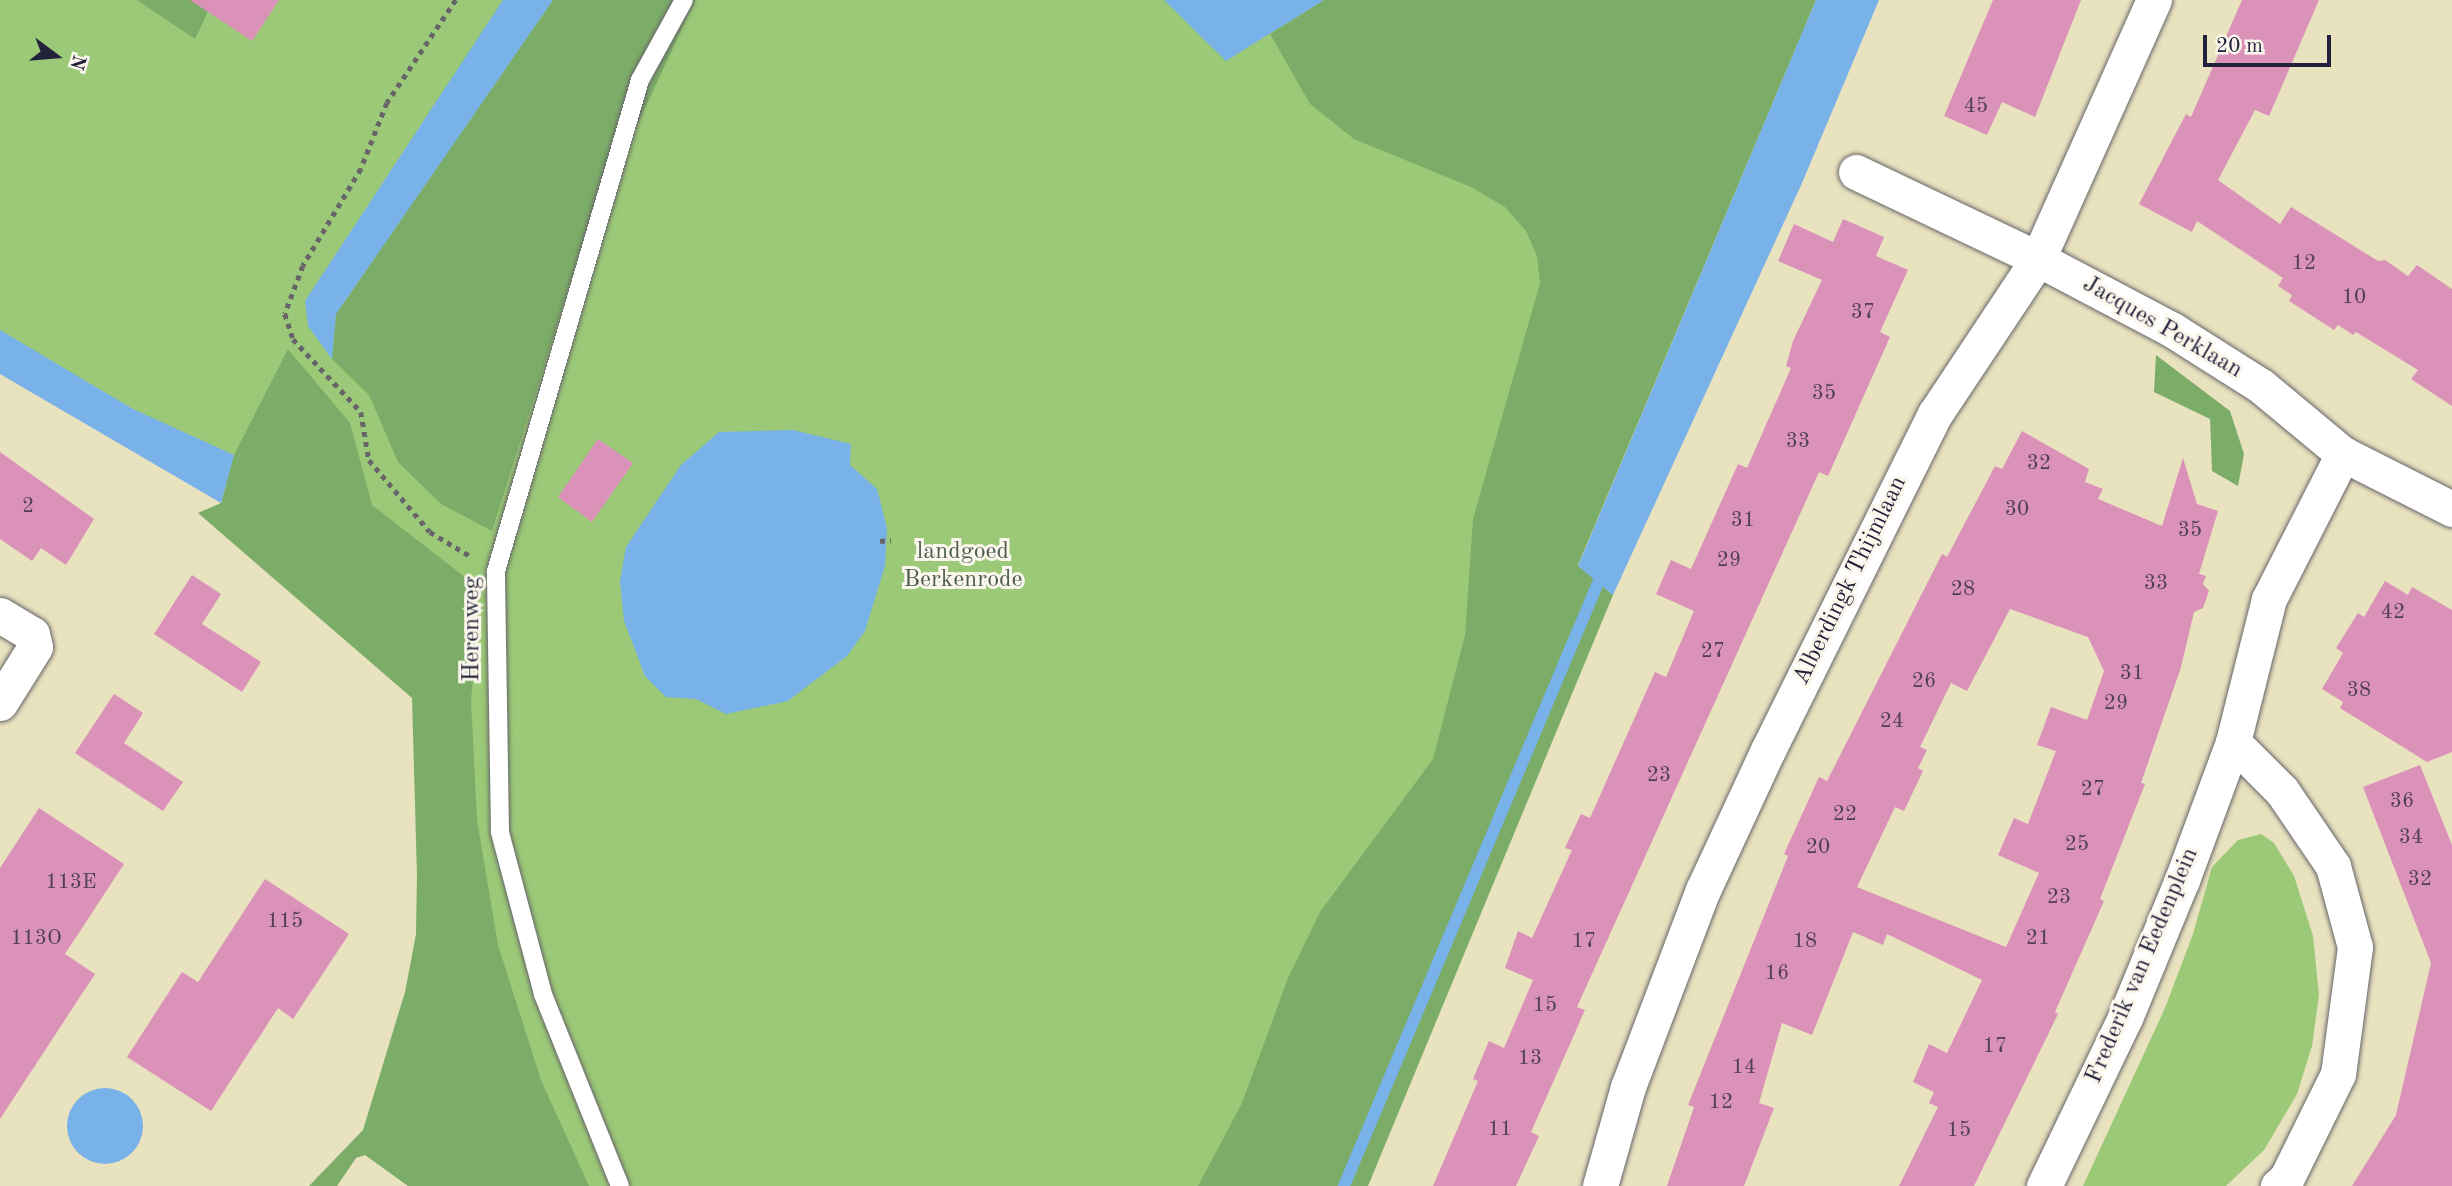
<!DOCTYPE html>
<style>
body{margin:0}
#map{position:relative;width:2452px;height:1186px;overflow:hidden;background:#e8e2bf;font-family:"Old Standard TT",serif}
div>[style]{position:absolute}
.green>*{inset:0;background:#9bc977}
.forest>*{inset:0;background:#7cad68}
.water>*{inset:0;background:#79b1e9}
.round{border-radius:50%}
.stream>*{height:12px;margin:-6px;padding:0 6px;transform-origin:6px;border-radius:6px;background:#79b1e9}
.building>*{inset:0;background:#db92b9}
.path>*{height:4.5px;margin-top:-2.25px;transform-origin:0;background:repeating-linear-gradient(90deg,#676569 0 5px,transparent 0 10px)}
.roads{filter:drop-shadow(0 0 2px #676569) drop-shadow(0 0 2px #676569)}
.service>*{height:18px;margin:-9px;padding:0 9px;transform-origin:9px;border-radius:9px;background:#fff}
.minor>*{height:35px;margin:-17.5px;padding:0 17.5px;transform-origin:17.5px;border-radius:17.5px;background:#fff}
span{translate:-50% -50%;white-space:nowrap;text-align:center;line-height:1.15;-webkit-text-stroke:6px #fbf7ec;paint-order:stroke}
.number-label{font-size:21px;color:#503e5a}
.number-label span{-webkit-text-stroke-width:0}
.street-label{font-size:24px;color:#22223b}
.park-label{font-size:24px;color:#4c5c50}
.north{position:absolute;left:21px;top:21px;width:70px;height:70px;-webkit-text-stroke:5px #fbf7ec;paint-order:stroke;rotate:106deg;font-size:19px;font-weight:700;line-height:28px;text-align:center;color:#22223b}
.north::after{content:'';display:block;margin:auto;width:24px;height:32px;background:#22223b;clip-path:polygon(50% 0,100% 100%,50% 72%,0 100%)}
.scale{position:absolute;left:2203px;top:35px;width:128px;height:32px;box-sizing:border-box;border:4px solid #22223b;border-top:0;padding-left:9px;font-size:21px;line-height:24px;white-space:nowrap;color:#22223b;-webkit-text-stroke:5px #fbf7ec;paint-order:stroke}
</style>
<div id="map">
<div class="green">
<div style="clip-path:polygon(0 0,1816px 0,1316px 1186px,466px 1186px,451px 905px,412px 697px,219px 524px,231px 489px,0 357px)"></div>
<div style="clip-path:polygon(2261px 834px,2274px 843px,2294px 876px,2313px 936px,2319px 995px,2312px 1046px,2297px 1094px,2264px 1150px,2226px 1186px,2083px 1186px,2165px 1008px,2193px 934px,2212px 867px,2238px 840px)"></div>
</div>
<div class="forest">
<div style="clip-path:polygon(137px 0,207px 0,212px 3px,195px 39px)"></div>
<div style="clip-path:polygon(553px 0,695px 0,582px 245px,492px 531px,441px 504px,398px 462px,369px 395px,332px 359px,336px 314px)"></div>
<div style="clip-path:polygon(1324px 0,1816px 0,1578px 565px,1613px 595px,1368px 1186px,1198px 1186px,1242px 1103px,1288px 978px,1320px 912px,1433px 759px,1465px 635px,1473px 519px,1540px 283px,1537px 256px,1526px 231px,1505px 207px,1471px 187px,1354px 139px,1310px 104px,1270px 34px)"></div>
<div style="clip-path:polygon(288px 349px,350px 423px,372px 505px,470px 581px,476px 651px,471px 700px,477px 820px,498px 945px,541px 1080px,589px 1186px,408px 1186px,365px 1155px,356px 1158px,337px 1186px,309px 1186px,363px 1130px,405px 992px,416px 934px,417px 876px,412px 698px,198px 513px,221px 503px,234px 455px)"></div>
<div style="clip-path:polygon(2156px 355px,2230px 411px,2244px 454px,2238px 486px,2212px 471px,2210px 419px,2154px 392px)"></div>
</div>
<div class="water">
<div style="clip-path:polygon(503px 0,553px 0,336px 314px,332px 359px,308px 326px,305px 301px)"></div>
<div style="clip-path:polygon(1164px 0,1324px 0,1226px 61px)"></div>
<div style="clip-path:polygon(1816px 0,1879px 0,1802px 183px,1613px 595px,1578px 566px)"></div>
<div style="clip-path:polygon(0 330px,133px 409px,234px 455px,221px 503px,0 374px)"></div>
<div style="clip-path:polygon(793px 430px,851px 444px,850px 465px,877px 489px,887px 528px,885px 566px,865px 631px,847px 656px,788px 701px,726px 714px,696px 699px,666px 697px,645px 676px,624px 621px,620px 581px,626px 547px,681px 465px,719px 432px)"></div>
<div class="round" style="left:67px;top:1088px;width:76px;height:76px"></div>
</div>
<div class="stream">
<div style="left:1344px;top:1186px;width:654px;rotate:-67.16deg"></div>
</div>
<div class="building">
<div style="clip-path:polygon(190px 0,279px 0,252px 41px)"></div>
<div style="clip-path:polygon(1993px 0,2081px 0,2035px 117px,2002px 102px,1987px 135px,1944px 116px)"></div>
<div style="clip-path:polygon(2242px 0,2319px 0,2269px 116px,2255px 110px,2218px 180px,2280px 224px,2291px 207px,2378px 261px,2385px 260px,2408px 276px,2417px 265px,2452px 289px,2452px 406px,2411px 379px,2418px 370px,2356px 332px,2353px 335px,2338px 325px,2334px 330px,2289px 301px,2292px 295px,2278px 286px,2283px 278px,2197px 221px,2192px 232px,2139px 204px,2186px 114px,2191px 117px)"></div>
<div style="clip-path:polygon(1843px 219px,1884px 237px,1876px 256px,1908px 270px,1880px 332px,1890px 337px,1828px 476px,1819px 472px,1577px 1007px,1585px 1010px,1531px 1132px,1539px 1136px,1516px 1186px,1433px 1186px,1478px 1081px,1473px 1079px,1489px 1041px,1504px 1048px,1533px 980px,1505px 968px,1518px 931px,1532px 938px,1572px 850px,1565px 848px,1581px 814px,1590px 818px,1655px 672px,1666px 677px,1694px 611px,1656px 594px,1671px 560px,1691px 569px,1738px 464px,1747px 468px,1791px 368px,1786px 366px,1793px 341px,1822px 280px,1778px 261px,1794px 224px,1833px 242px)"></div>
<div style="clip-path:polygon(evenodd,2022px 431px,2089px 469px,2085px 482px,2103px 489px,2098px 499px,2162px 526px,2183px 458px,2197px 504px,2218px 511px,2199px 574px,2206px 576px,2203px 584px,2209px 591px,2203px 608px,2194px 612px,2181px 667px,2141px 783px,2145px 784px,2100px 899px,2104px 901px,2055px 1012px,2058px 1014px,1974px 1186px,1899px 1186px,1938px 1107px,1929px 1103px,1934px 1092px,1913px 1082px,1929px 1044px,1947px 1053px,1982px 980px,1887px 934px,1883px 945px,1853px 932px,1812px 1035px,1782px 1023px,1759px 1103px,1774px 1108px,1744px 1186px,1667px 1186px,1694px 1107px,1688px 1105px,1788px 856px,1784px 854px,1819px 777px,1827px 781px,1942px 554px,1947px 557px,1995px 466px,2002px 469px,2022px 431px,2010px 609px,2088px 637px,2104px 671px,2087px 720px,2051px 707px,2037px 745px,2056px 751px,2028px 824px,2014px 818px,1998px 855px,2039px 873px,2006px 947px,1857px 887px,1895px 807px,1904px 811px,1923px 771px,1918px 768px,1927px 750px,1920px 747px,1951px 683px,1967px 691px,2010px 609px)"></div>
<div style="clip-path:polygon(598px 439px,633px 463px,592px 522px,558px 497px)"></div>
<div style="clip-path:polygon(0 452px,94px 519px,66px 565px,41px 548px,32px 561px,0 539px)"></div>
<div style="clip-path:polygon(192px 575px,221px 594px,202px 624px,261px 662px,242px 692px,154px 634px)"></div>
<div style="clip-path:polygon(2385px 581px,2408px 595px,2412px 587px,2452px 610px,2452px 752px,2427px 762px,2340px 708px,2343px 702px,2322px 689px,2343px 653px,2336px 648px,2358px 613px,2364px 617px)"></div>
<div style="clip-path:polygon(114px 694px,143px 713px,124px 743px,183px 782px,163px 811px,75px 753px)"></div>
<div style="clip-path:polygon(2420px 765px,2452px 845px,2452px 1186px,2352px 1186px,2396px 1115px,2431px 963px,2363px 787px)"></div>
<div style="clip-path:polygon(39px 808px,124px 864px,65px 954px,95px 974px,0 1119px,0 868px)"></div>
<div style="clip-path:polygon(265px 879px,349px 934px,293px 1019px,278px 1008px,211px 1111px,127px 1057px,182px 972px,198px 982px)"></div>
</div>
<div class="path">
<div style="left:456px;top:0;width:124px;rotate:123.8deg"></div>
<div style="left:387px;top:103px;width:71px;rotate:111.5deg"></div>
<div style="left:361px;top:169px;width:113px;rotate:120.9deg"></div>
<div style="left:303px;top:266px;width:51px;rotate:110.6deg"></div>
<div style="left:285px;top:314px;width:26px;rotate:72deg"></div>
<div style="left:293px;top:339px;width:100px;rotate:47deg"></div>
<div style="left:361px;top:412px;width:49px;rotate:80.5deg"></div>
<div style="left:369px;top:460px;width:94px;rotate:49.7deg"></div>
<div style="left:430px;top:532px;width:47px;rotate:31deg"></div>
<div style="left:880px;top:541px;width:11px;rotate:-5deg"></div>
</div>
<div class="roads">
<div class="service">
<div style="left:620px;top:1186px;width:207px;rotate:-111.9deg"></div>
<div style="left:543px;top:994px;width:168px;rotate:-104.9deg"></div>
<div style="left:500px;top:832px;width:261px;rotate:-90.9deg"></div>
<div style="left:496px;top:571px;width:512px;rotate:-73.65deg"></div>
<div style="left:640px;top:80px;width:91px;rotate:-61.2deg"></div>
</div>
<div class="minor">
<div style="left:1856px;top:172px;width:202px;rotate:25.5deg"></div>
<div style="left:2038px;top:259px;width:150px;rotate:27.8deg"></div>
<div style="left:2171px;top:329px;width:107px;rotate:32.3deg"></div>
<div style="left:2261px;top:386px;width:107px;rotate:39.7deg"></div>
<div style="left:2343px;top:454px;width:122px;rotate:26.8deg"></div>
<div style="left:0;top:615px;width:37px;rotate:31deg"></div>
<div style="left:32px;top:634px;width:13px;rotate:77deg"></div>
<div style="left:35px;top:647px;width:66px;rotate:122deg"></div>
<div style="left:2233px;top:742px;width:69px;rotate:45deg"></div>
<div style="left:2282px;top:791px;width:91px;rotate:55.8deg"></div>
<div style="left:2333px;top:866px;width:84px;rotate:74.8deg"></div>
<div style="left:2355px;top:947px;width:128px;rotate:97.6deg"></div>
<div style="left:2338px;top:1074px;width:117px;rotate:116.3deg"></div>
<div style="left:2286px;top:1179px;width:11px;rotate:139deg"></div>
<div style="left:1600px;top:1186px;width:103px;rotate:-74.2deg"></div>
<div style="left:1628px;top:1087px;width:211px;rotate:-69.2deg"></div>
<div style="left:1703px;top:890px;width:154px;rotate:-65.1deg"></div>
<div style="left:1768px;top:750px;width:375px;rotate:-63.6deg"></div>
<div style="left:1935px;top:414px;width:186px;rotate:-56.4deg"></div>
<div style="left:2038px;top:259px;width:284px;rotate:-65.9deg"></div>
<div style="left:2044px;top:1186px;width:187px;rotate:-64.3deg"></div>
<div style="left:2125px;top:1018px;width:149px;rotate:-67.6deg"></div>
<div style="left:2182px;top:880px;width:147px;rotate:-69.7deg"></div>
<div style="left:2233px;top:742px;width:147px;rotate:-75.9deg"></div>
<div style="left:2269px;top:599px;width:163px;rotate:-63deg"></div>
</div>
</div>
<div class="number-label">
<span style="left:1976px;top:107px">45</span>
<span style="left:2304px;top:264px">12</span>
<span style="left:2354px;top:298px">10</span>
<span style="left:1863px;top:313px">37</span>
<span style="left:1824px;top:394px">35</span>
<span style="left:1798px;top:442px">33</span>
<span style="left:2039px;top:464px">32</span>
<span style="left:28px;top:507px">2</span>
<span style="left:2017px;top:510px">30</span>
<span style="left:1743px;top:521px">31</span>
<span style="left:2190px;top:531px">35</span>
<span style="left:1729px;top:561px">29</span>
<span style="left:2156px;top:584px">33</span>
<span style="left:1963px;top:590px">28</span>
<span style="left:2393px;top:613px">42</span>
<span style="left:1713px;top:652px">27</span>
<span style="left:2132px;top:674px">31</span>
<span style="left:1924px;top:682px">26</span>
<span style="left:2359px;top:691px">38</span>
<span style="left:2116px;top:704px">29</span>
<span style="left:1892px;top:722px">24</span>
<span style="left:1659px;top:776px">23</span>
<span style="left:2093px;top:790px">27</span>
<span style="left:2402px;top:802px">36</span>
<span style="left:1845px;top:815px">22</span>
<span style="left:2411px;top:838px">34</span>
<span style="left:2077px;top:845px">25</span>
<span style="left:1818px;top:848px">20</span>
<span style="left:2420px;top:880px">32</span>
<span style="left:71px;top:883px">113E</span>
<span style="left:2059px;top:898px">23</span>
<span style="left:285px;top:922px">115</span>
<span style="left:36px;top:939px">113O</span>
<span style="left:2038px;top:939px">21</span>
<span style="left:1584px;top:942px">17</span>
<span style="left:1805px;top:942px">18</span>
<span style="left:1777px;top:974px">16</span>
<span style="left:1545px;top:1006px">15</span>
<span style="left:1995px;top:1047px">17</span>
<span style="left:1530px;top:1059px">13</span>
<span style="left:1744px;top:1068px">14</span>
<span style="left:1721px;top:1103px">12</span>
<span style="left:1500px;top:1130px">11</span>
<span style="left:1959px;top:1131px">15</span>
</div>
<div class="street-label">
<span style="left:2162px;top:328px;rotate:30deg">Jacques Perklaan</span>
<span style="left:1851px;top:581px;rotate:-64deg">Alberdingk Thijmlaan</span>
<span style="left:473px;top:629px;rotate:-90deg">Herenweg</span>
<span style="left:2143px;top:966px;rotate:-67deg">Frederik van Eedenplein</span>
</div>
<div class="park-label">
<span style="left:963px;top:567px">landgoed<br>Berkenrode</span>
</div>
<div class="north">N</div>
<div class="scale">20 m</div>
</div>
